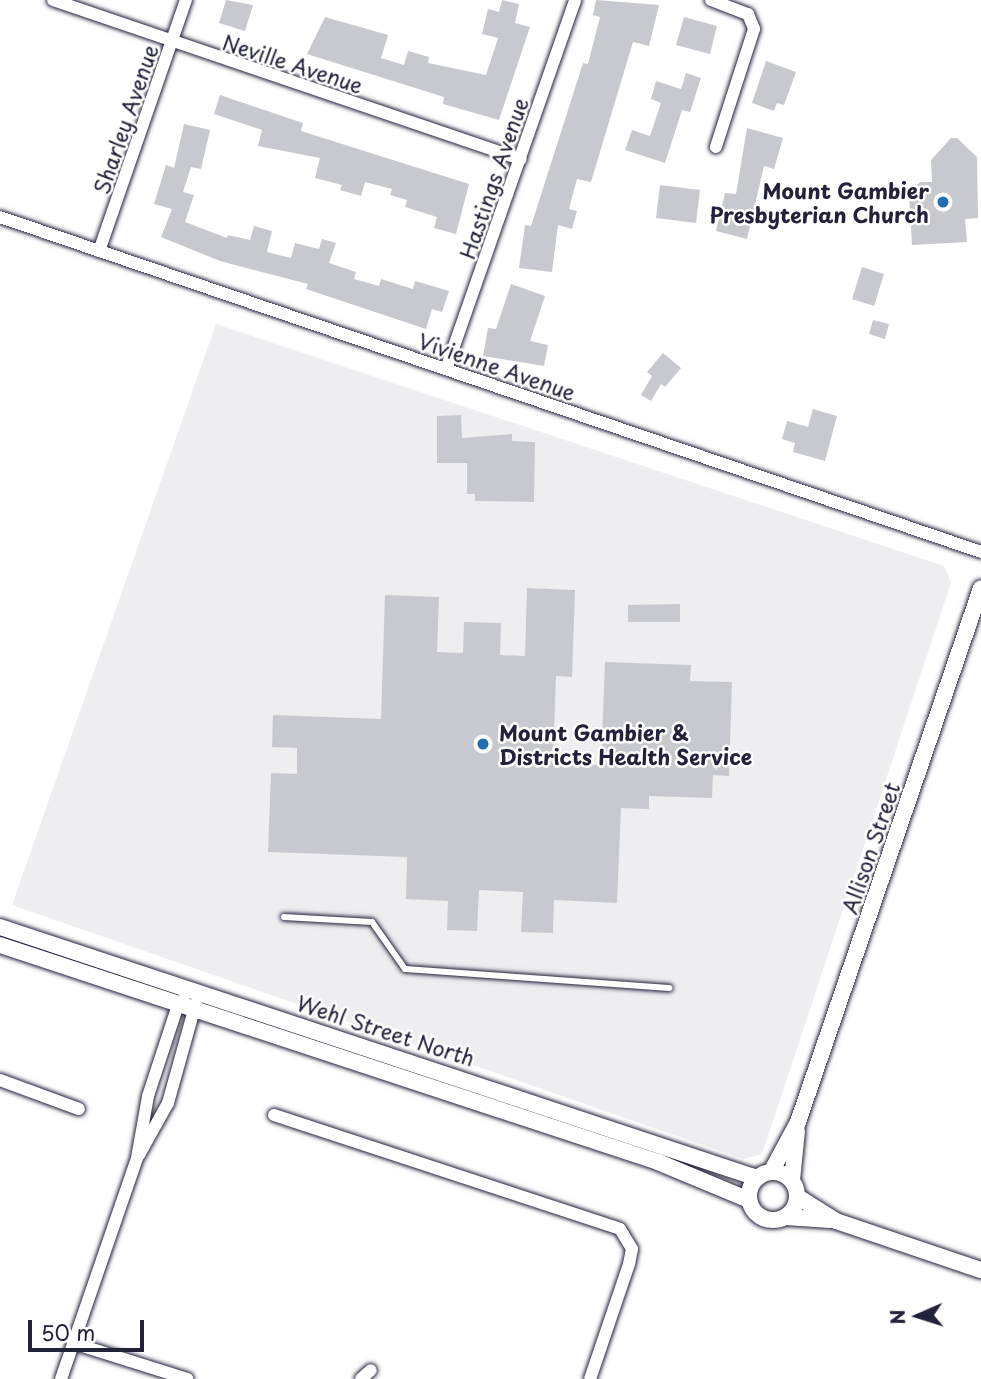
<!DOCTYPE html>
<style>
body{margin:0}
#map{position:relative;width:981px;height:1379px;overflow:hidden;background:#fff;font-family:"Playpen Sans",sans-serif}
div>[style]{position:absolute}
.built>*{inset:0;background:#eeeef1}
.building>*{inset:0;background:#c8c8cf}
.roads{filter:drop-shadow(0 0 2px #22223b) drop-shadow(0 0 2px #22223b)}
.service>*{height:6px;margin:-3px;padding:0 3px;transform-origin:3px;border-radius:3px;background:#fff}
.minor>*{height:12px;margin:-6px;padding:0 6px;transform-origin:6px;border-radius:6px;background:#fff}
.tertiary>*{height:16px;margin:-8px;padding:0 8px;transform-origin:8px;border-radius:8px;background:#fff}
.tertiary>.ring{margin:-8px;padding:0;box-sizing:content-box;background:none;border:16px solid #fff;border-radius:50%}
.dots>*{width:19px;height:19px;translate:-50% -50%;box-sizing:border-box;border:4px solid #fff;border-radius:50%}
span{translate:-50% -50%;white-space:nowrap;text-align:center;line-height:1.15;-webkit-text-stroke:5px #fff;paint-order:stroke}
.street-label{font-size:21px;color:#22223b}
.poi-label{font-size:21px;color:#22223b;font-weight:700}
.right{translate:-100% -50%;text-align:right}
.left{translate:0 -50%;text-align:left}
.north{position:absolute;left:883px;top:1281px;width:70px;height:70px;-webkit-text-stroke:5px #fff;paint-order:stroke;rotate:267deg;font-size:19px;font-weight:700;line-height:28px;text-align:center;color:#22223b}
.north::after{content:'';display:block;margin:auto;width:24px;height:32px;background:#22223b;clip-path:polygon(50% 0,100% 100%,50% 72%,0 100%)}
.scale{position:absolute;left:28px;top:1320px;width:116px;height:32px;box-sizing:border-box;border:4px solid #22223b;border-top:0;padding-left:9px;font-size:21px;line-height:24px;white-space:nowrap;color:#22223b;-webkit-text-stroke:5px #fff;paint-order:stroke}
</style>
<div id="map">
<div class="built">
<div style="clip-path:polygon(216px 324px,944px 566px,951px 583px,762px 1154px,743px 1159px,12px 905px)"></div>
</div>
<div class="building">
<div style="clip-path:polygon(226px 0,253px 5px,245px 31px,219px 23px)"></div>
<div style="clip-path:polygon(502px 0,519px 4px,515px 23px,530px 27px,499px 120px,443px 104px,444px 97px,307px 54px,325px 17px,388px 35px,381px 58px,404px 65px,408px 51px,429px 57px,428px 63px,486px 75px,498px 38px,482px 34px,488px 9px,499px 12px)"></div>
<div style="clip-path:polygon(596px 0,659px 5px,649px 46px,633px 42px,591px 182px,577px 179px,569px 209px,577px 211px,572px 229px,558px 225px,552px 272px,519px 268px,525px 225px,531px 226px,583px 63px,588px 64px,600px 17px,593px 15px)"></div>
<div style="clip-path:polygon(684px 17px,717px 26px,710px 54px,676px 45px)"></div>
<div style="clip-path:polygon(766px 61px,796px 72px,784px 105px,777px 103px,774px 111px,752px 103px)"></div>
<div style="clip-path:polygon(686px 73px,701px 78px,690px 112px,682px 110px,665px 163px,625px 150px,632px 130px,650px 136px,661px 103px,651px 99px,656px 81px,681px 89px)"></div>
<div style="clip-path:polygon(220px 95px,303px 123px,301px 131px,469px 184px,456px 234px,434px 228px,437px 217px,405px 207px,407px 200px,390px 195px,392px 189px,365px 182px,361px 196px,340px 190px,342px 185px,315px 178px,320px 158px,258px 146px,262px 130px,214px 114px)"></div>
<div style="clip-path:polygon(184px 124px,210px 130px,201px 169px,191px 167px,183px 192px,194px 195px,185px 222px,227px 238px,228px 235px,250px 240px,254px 226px,272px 231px,267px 252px,291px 258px,295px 243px,319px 249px,322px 239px,336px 243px,329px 263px,356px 272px,354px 279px,379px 286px,381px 279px,413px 289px,415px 281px,449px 291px,442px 312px,432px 309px,426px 329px,306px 289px,308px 284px,220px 261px,161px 237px,172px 209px,154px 204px,166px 165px,174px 168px)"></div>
<div style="clip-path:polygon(747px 128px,783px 138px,774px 169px,764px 166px,747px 239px,716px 231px,725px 193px,736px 194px)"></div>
<div style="clip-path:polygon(951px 138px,957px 138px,977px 157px,978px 218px,965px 219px,967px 242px,912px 245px,909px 194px,920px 182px,932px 182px,931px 160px)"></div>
<div style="clip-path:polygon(660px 185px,700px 190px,696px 223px,656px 218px)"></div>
<div style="clip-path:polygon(862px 267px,884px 274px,874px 306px,852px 299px)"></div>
<div style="clip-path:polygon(511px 284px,545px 296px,530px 341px,548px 345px,544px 366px,483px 356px,488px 328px,496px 329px)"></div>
<div style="clip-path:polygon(873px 320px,889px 324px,885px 339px,869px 334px)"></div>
<div style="clip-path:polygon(663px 353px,681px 368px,665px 387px,661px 384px,651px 401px,641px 395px,652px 376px,647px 372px)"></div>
<div style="clip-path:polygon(813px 409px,837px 416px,825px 461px,793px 452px,795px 443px,782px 439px,787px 421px,808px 427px)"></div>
<div style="clip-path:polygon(461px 415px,462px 438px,512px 434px,512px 441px,535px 442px,534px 502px,475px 501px,475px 494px,467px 494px,467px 463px,437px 463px,437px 416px)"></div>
<div style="clip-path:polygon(527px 588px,575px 590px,572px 677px,556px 676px,553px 763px,601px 765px,605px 662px,691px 665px,690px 681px,732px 682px,729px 776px,713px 775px,712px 798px,649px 796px,649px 809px,621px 808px,617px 903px,554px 900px,553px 933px,521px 932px,523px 892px,479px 890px,477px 931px,447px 930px,448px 901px,406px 899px,407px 857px,268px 852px,271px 773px,297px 774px,297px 748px,272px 747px,273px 715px,381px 719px,385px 595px,439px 597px,437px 652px,463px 653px,464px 622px,501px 623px,500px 655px,525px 656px)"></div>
<div style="clip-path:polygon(680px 604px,680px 622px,628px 622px,628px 605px)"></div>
</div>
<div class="roads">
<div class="service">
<div style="left:284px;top:917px;width:88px;rotate:3.3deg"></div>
<div style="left:372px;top:922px;width:57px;rotate:54.9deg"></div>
<div style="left:405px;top:969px;width:265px;rotate:4.1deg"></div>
</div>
<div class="minor">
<div style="left:53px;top:0;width:494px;rotate:18.8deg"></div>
<div style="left:711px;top:0;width:40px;rotate:21deg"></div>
<div style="left:748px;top:14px;width:16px;rotate:68deg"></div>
<div style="left:754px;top:29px;width:124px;rotate:107.9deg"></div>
<div style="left:0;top:217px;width:1037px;rotate:18.85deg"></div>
<div style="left:99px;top:251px;width:266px;rotate:-70.9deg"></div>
<div style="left:446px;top:369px;width:391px;rotate:-70.7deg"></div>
<div style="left:0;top:1080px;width:84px;rotate:20.2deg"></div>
<div style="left:274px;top:1115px;width:364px;rotate:18.2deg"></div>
<div style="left:620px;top:1229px;width:23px;rotate:59deg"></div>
<div style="left:632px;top:1249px;width:15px;rotate:101deg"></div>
<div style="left:629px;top:1264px;width:121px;rotate:108.7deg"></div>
<div style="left:139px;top:1155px;width:60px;rotate:-60.9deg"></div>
<div style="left:168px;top:1103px;width:104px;rotate:-74.4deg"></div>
<div style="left:73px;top:1343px;width:120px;rotate:17.5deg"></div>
<div style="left:61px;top:1379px;width:234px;rotate:-71deg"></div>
<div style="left:137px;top:1158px;width:63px;rotate:-79.9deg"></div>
<div style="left:148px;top:1096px;width:96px;rotate:-71.8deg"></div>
<div style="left:178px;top:1005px;width:8px;rotate:-45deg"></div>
<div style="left:361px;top:1379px;width:13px;rotate:-42deg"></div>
</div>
<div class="tertiary">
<div style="left:0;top:927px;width:798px;rotate:18.34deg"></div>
<div style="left:0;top:945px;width:693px;rotate:18.25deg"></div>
<div style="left:658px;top:1162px;width:99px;rotate:22.7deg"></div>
<div style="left:771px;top:1172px;width:57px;rotate:-61.6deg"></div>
<div style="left:798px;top:1122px;width:564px;rotate:-71.08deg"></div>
<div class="ring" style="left:749px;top:1172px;width:32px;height:32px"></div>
<div style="left:792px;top:1180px;width:49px;rotate:-84.2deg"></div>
<div style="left:798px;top:1197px;width:45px;rotate:32.3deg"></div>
<div style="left:836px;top:1221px;width:153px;rotate:18.7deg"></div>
<div style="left:786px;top:1217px;width:44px;rotate:3.9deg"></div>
</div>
</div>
<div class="dots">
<div style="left:943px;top:202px;background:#1f6fb2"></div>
<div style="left:483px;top:744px;background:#1f6fb2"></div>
</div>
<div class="street-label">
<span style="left:293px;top:63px;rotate:18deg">Neville Avenue</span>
<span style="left:125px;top:119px;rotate:-71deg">Sharley Avenue</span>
<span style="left:493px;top:178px;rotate:-71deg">Hastings Avenue</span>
<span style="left:497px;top:366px;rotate:19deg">Vivienne Avenue</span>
<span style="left:870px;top:848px;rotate:-71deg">Allison Street</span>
<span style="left:386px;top:1030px;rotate:18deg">Wehl Street North</span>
</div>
<div class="poi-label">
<span class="right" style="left:929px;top:202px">Mount Gambier<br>Presbyterian Church</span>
<span class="left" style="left:499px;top:744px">Mount Gambier &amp;<br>Districts Health Service</span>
</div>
<div class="north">N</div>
<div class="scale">50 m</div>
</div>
